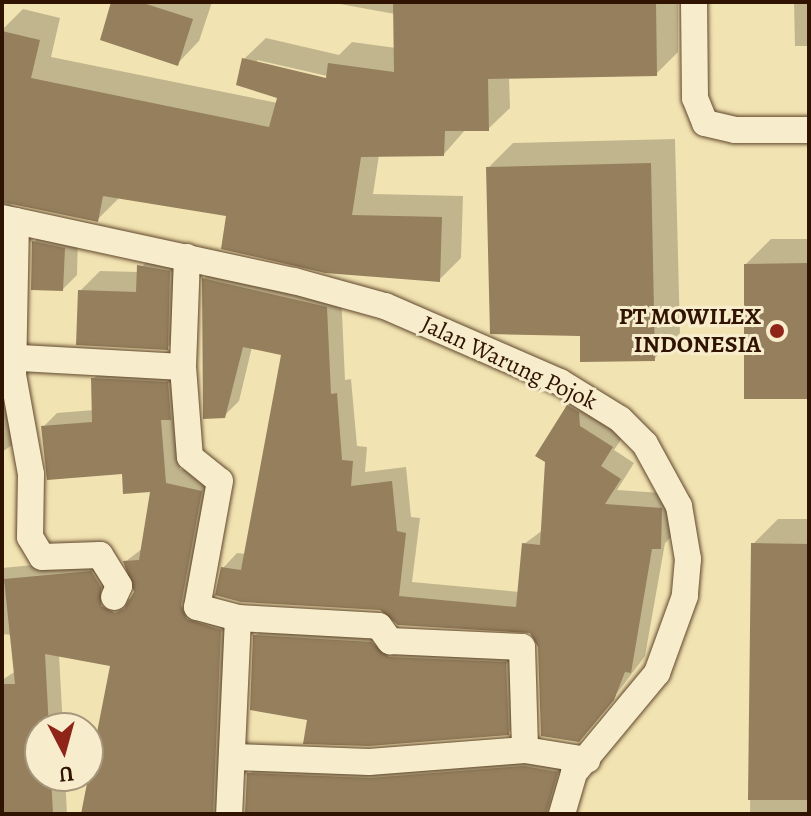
<!DOCTYPE html>
<style>
body{margin:0}
#map{position:relative;width:811px;height:816px;overflow:hidden;background:#f2e3b2;font-family:Alegreya,serif}
div>[style]{position:absolute}
.shadow>*{inset:0;background:#0003}
.building>*{inset:0;background:#957f5d}
.roads{filter:drop-shadow(0 0 2px #60472c) drop-shadow(0 0 2px #60472c)}
.minor>*{height:26px;margin:-13px;padding:0 13px;transform-origin:13px;border-radius:13px;background:#f7edcd}
.dots>*{width:22px;height:22px;translate:-50% -50%;box-sizing:border-box;border:4px solid #f7edcd;border-radius:50%}
span{translate:-50% -50%;white-space:nowrap;text-align:center;line-height:1.15;-webkit-text-stroke:6px #f7edcd;paint-order:stroke}
.poi-label{font-size:24px;color:#301300;font-weight:700}
.right{translate:-100% -50%;text-align:right}
.street-label{font-size:24px;color:#301300}
.frame{position:absolute;inset:0;border:4px solid #301300;pointer-events:none}
.north{position:absolute;left:24px;top:712px;width:80px;height:80px;box-sizing:border-box;background:#f7edcd;border:2px solid #a7967b;border-radius:50%;rotate:174deg;font-size:22px;font-weight:700;line-height:32px;text-align:center;color:#301300}
.north::after{content:'';display:block;margin:auto;width:28px;height:36px;background:#8f2418;clip-path:polygon(50% 0,100% 100%,50% 72%,0 100%)}
</style>
<div id="map">
<div class="shadow">
<div style="clip-path:polygon(113px 2px,212px 2px,199px 41px,178px 63px)"></div>
<div style="clip-path:polygon(evenodd,678px 2px,678px 52px,656px 74px,509px 77px,510px 108px,488px 129px,466px 129px,444px 154px,379px 155px,373px 194px,463px 196px,461px 258px,439px 280px,228px 214px,119px 198px,97px 220px,7px 201px,21px 212px,2px 297px,2px 30px,23px 9px,60px 18px,51px 57px,278px 103px,280px 97px,244px 59px,266px 38px,339px 55px,352px 42px,396px 48px,395px 14px,329px 2px,678px 2px,257px 60px,336px 78px,335px 82px,257px 62px,257px 60px)"></div>
<div style="clip-path:polygon(794px 2px,809px 2px,809px 46px,795px 46px)"></div>
<div style="clip-path:polygon(675px 139px,680px 333px,654px 359px,582px 334px,488px 168px,513px 143px)"></div>
<div style="clip-path:polygon(47px 228px,78px 235px,77px 275px,63px 289px,34px 242px)"></div>
<div style="clip-path:polygon(771px 239px,809px 239px,809px 397px,746px 264px)"></div>
<div style="clip-path:polygon(159px 246px,190px 251px,187px 328px,167px 348px,80px 291px,100px 271px,138px 272px)"></div>
<div style="clip-path:polygon(219px 264px,341px 292px,345px 380px,351px 379px,357px 446px,367px 447px,365px 472px,406px 467px,411px 517px,420px 518px,412px 582px,520px 592px,524px 544px,543px 530px,568px 406px,583px 392px,626px 432px,614px 450px,634px 463px,617px 490px,676px 494px,675px 533px,665px 543px,645px 656px,593px 725px,531px 631px,381px 608px,223px 568px,237px 553px,246px 554px,284px 353px,252px 347px,239px 401px,224px 416px,205px 417px,204px 278px)"></div>
<div style="clip-path:polygon(107px 365px,182px 369px,175px 413px,180px 469px,215px 477px,195px 596px,235px 616px,240px 814px,83px 814px,112px 664px,59px 655px,63px 728px,40px 728px,40px 776px,65px 776px,67px 814px,2px 814px,2px 680px,16px 671px,12px 635px,2px 634px,2px 568px,106px 558px,115px 593px,131px 600px,137px 586px,125px 562px,143px 548px,152px 490px,43px 427px,57px 413px,94px 410px,93px 379px)"></div>
<div style="clip-path:polygon(2px 366px,24px 437px,2px 452px)"></div>
<div style="clip-path:polygon(778px 519px,809px 519px,809px 814px,750px 814px,753px 544px)"></div>
<div style="clip-path:polygon(2px 520px,4px 520px,2px 564px)"></div>
<div style="clip-path:polygon(269px 622px,519px 649px,521px 720px,508px 733px,309px 718px,255px 636px)"></div>
<div style="clip-path:polygon(571px 758px,559px 814px,245px 814px,249px 774px,263px 760px)"></div>
</div>
<div class="building">
<div style="clip-path:polygon(111px 2px,140px 2px,193px 19px,178px 66px,100px 40px)"></div>
<div style="clip-path:polygon(393px 2px,656px 2px,657px 76px,488px 79px,489px 131px,445px 131px,444px 156px,361px 157px,352px 215px,442px 217px,440px 282px,325px 273px,221px 249px,226px 216px,103px 196px,98px 222px,2px 202px,2px 31px,40px 40px,31px 78px,269px 127px,277px 98px,236px 85px,242px 58px,326px 78px,328px 63px,394px 72px)"></div>
<div style="clip-path:polygon(651px 163px,655px 361px,580px 362px,580px 336px,490px 334px,486px 167px)"></div>
<div style="clip-path:polygon(32px 241px,65px 248px,63px 291px,31px 290px)"></div>
<div style="clip-path:polygon(809px 263px,809px 399px,744px 399px,744px 264px)"></div>
<div style="clip-path:polygon(137px 265px,170px 271px,168px 350px,76px 345px,78px 290px,136px 292px)"></div>
<div style="clip-path:polygon(202px 278px,327px 307px,331px 394px,337px 393px,342px 460px,353px 461px,351px 486px,392px 481px,397px 531px,406px 533px,399px 596px,516px 607px,522px 543px,540px 545px,545px 462px,535px 456px,567px 405px,579px 412px,580px 426px,613px 447px,601px 466px,621px 479px,605px 504px,662px 508px,661px 549px,652px 549px,631px 673px,625px 672px,614px 700px,579px 742px,541px 736px,538px 647px,530px 633px,398px 625px,380px 610px,241px 602px,215px 595px,221px 567px,241px 570px,281px 355px,243px 347px,225px 418px,203px 419px)"></div>
<div style="clip-path:polygon(91px 378px,168px 382px,171px 420px,161px 420px,166px 483px,202px 491px,181px 605px,187px 619px,221px 630px,213px 814px,81px 814px,110px 666px,45px 654px,49px 728px,40px 728px,40px 776px,51px 776px,53px 814px,2px 814px,2px 684px,15px 684px,4px 579px,91px 571px,101px 587px,101px 606px,115px 613px,124px 609px,134px 592px,123px 561px,139px 560px,150px 492px,123px 494px,122px 474px,47px 480px,41px 426px,92px 422px)"></div>
<div style="clip-path:polygon(751px 543px,809px 544px,809px 800px,748px 800px)"></div>
<div style="clip-path:polygon(253px 635px,371px 642px,389px 657px,506px 662px,509px 735px,369px 746px,303px 744px,307px 720px,250px 710px)"></div>
<div style="clip-path:polygon(524px 766px,558px 772px,546px 814px,245px 814px,247px 773px,370px 778px)"></div>
</div>
<div class="roads">
<div class="minor">
<div style="left:694px;top:2px;width:96px;rotate:89.4deg"></div>
<div style="left:695px;top:98px;width:27px;rotate:68deg"></div>
<div style="left:705px;top:123px;width:31px;rotate:13deg"></div>
<div style="left:735px;top:130px;width:74px"></div>
<div style="left:2px;top:218px;width:299px;rotate:12.2deg"></div>
<div style="left:294px;top:281px;width:94px;rotate:15.4deg"></div>
<div style="left:385px;top:306px;width:191px;rotate:23.5deg"></div>
<div style="left:560px;top:382px;width:70px;rotate:31.7deg"></div>
<div style="left:620px;top:419px;width:35px;rotate:45deg"></div>
<div style="left:645px;top:444px;width:71px;rotate:61.3deg"></div>
<div style="left:679px;top:506px;width:54px;rotate:80.4deg"></div>
<div style="left:688px;top:559px;width:37px;rotate:95deg"></div>
<div style="left:685px;top:596px;width:82px;rotate:110deg"></div>
<div style="left:657px;top:673px;width:130px;rotate:129.7deg"></div>
<div style="left:574px;top:773px;width:43px;rotate:106.3deg"></div>
<div style="left:16px;top:221px;width:154px;rotate:91.1deg"></div>
<div style="left:13px;top:375px;width:101px;rotate:79.7deg"></div>
<div style="left:31px;top:474px;width:63px;rotate:90.9deg"></div>
<div style="left:30px;top:537px;width:23px;rotate:59deg"></div>
<div style="left:42px;top:557px;width:58px;rotate:-2deg"></div>
<div style="left:100px;top:555px;width:36px;rotate:58deg"></div>
<div style="left:119px;top:586px;width:12px;rotate:114deg"></div>
<div style="left:187px;top:257px;width:110px;rotate:92.1deg"></div>
<div style="left:183px;top:367px;width:90px;rotate:85.6deg"></div>
<div style="left:190px;top:457px;width:38px;rotate:39deg"></div>
<div style="left:220px;top:481px;width:128px;rotate:100.3deg"></div>
<div style="left:197px;top:607px;width:42px;rotate:15deg"></div>
<div style="left:238px;top:618px;width:196px;rotate:92.6deg"></div>
<div style="left:2px;top:357px;width:181px;rotate:3.2deg"></div>
<div style="left:238px;top:618px;width:141px;rotate:3.2deg"></div>
<div style="left:379px;top:626px;width:19px;rotate:54deg"></div>
<div style="left:390px;top:641px;width:132px;rotate:2.6deg"></div>
<div style="left:522px;top:647px;width:103px;rotate:88.3deg"></div>
<div style="left:235px;top:757px;width:134px;rotate:2.1deg"></div>
<div style="left:369px;top:762px;width:156px;rotate:-4.4deg"></div>
<div style="left:525px;top:750px;width:63px;rotate:9.2deg"></div>
</div>
</div>
<div class="dots">
<div style="left:777px;top:331px;background:#8f2418"></div>
</div>
<div class="poi-label">
<span class="right" style="left:761px;top:331px">PT MOWILEX<br>INDONESIA</span>
</div>
<div class="street-label">
<span style="left:509px;top:363px;rotate:25deg">Jalan Warung Pojok</span>
</div>
<div class="frame"></div>
<div class="north">U</div>
</div>
